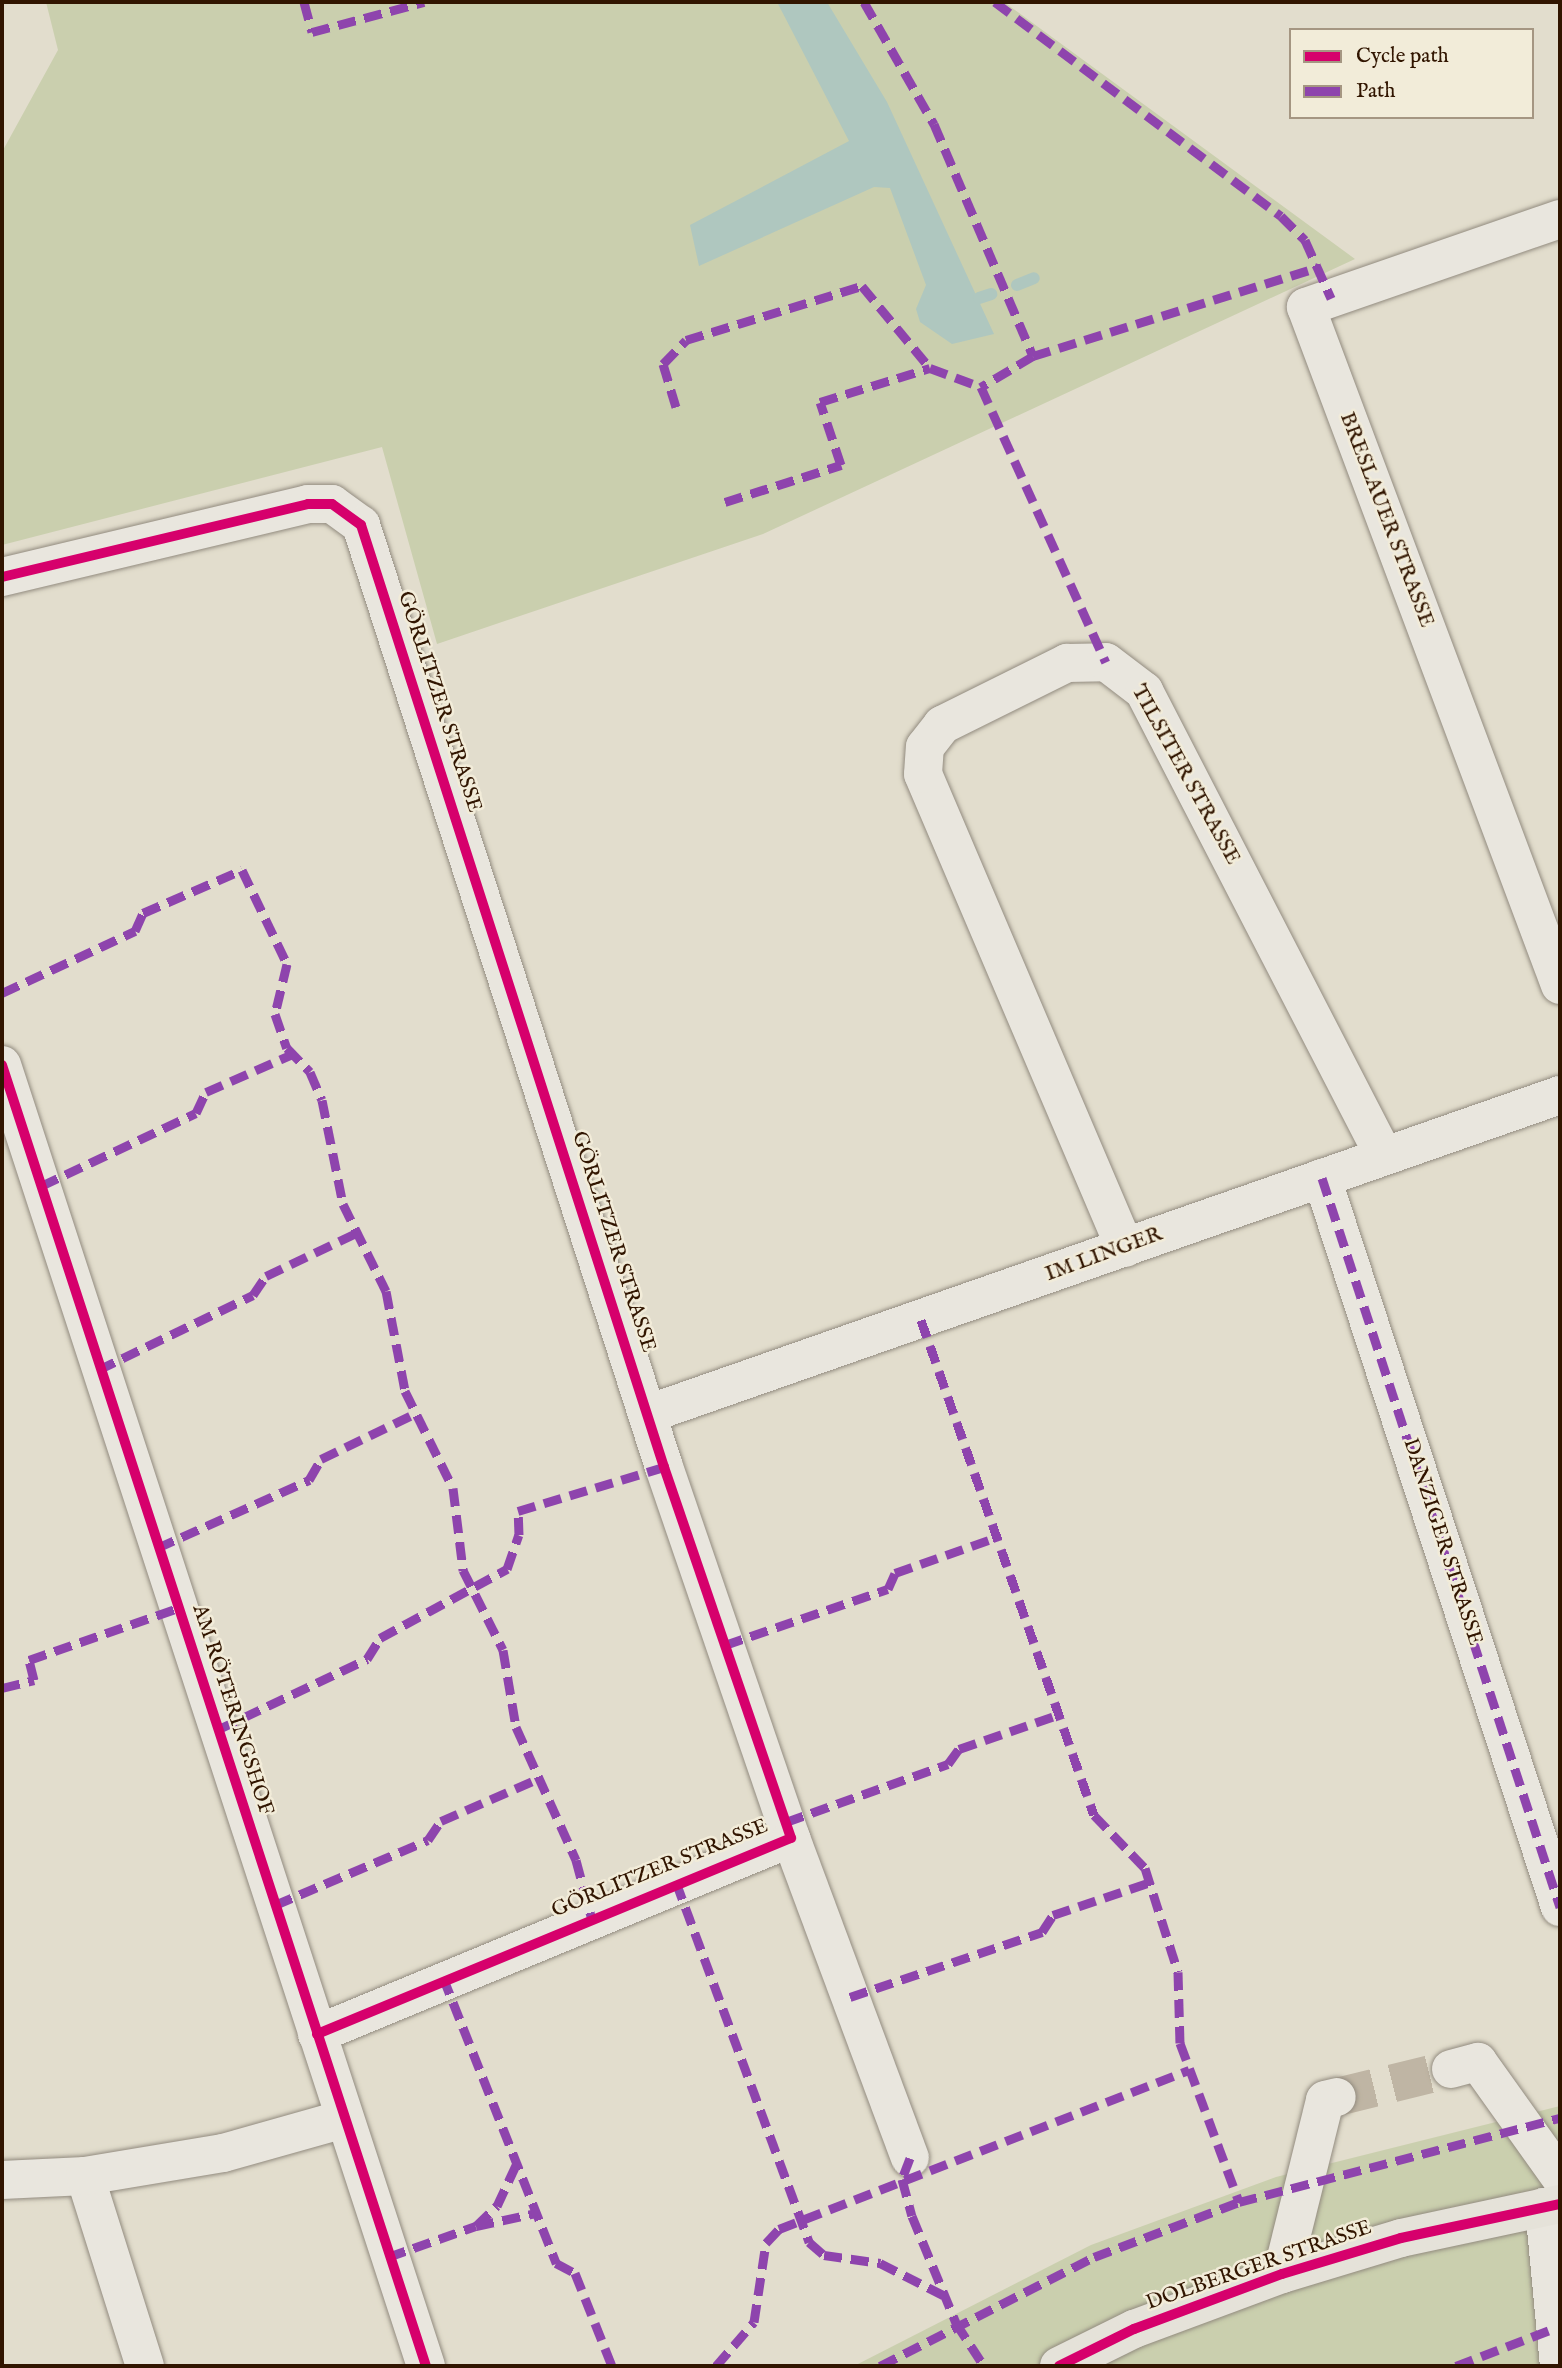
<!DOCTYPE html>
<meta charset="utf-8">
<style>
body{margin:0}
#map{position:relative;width:1562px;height:2368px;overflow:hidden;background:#e2ddcd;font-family:"IM FELL English",serif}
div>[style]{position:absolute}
.green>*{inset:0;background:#cacfae}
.water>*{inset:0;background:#afc7bf}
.stream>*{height:12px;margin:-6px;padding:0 6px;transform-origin:6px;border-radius:6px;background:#afc7bf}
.minor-tunnel>*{height:38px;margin-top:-19px;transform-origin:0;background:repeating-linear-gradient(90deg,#bfb5a4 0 38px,transparent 0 57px)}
.roads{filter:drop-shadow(0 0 2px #928b7f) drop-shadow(0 0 2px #928b7f)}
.minor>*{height:38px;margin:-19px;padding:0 19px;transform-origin:19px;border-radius:19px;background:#e9e6de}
.major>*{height:38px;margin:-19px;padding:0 19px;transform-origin:19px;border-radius:19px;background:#e5e2d9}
.quiet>*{height:9px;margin-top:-4.5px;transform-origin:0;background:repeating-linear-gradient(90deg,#8e44ad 0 18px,transparent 0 27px)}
.cycleway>*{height:10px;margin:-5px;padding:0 5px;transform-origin:5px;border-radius:5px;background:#d6006c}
span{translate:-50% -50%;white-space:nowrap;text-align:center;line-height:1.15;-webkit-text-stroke:5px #f2ecd9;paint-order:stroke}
.street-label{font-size:21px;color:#311500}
.frame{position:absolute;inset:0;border:4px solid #311500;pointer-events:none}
.legend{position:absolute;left:1289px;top:28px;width:245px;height:91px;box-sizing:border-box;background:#f2ecd9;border:2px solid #a59682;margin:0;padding:9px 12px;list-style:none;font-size:21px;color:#311500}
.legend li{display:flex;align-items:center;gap:14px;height:35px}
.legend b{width:35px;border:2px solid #a59682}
</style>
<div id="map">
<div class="green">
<div style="clip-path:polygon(46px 2px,1004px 2px,1355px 259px,763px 534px,437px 644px,382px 447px,2px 545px,2px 152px,58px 50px)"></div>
<div style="clip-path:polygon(1560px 2106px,1560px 2366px,854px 2366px,1091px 2245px,1276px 2177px)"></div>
</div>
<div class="water">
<div style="clip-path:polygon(777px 2px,827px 2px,887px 102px,994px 334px,952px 344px,920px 322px,916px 309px,926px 285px,890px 188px,874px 187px,699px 266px,690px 225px,849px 141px)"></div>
</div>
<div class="stream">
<div style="left:1017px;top:285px;width:18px;rotate:-22deg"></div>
<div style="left:979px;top:298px;width:13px;rotate:-18deg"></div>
</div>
<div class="minor-tunnel">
<div style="left:1337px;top:2097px;width:117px;rotate:-13.8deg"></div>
</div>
<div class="roads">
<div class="minor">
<div style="left:1560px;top:219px;width:269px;rotate:160.9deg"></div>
<div style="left:1306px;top:307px;width:724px;rotate:69.46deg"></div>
<div style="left:2px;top:577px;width:315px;rotate:-13.4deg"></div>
<div style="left:308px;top:504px;width:24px"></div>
<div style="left:332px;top:504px;width:36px;rotate:36deg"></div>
<div style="left:361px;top:525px;width:990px;rotate:72.17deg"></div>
<div style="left:664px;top:1467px;width:392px;rotate:71.1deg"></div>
<div style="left:791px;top:1838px;width:513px;rotate:157.53deg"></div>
<div style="left:2px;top:1065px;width:1368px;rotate:71.95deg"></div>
<div style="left:1322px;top:1178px;width:767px;rotate:71.92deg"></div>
<div style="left:1125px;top:1248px;width:515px;rotate:-113.08deg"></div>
<div style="left:923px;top:774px;width:27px;rotate:-86deg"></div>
<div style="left:925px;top:747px;width:28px;rotate:-52deg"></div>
<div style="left:942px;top:725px;width:140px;rotate:-26.4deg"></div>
<div style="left:1067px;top:663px;width:39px;rotate:-1deg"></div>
<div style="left:1106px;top:662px;width:48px;rotate:37.3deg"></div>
<div style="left:1144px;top:691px;width:523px;rotate:62.7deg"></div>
<div style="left:648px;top:1414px;width:966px;rotate:-19.28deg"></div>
<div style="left:791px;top:1838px;width:341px;rotate:69.6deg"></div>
<div style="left:1451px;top:2069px;width:28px;rotate:-15deg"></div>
<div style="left:1478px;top:2062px;width:141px;rotate:54.5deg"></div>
<div style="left:85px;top:2176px;width:199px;rotate:72.5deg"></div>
<div style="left:2px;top:2180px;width:83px;rotate:-2.8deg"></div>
<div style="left:85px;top:2176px;width:140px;rotate:-9.5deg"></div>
<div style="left:223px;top:2153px;width:126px;rotate:-15.7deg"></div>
<div style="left:1544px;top:2207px;width:160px;rotate:84.6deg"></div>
<div style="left:1282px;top:2274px;width:179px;rotate:-76.1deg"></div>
<div style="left:1325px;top:2100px;width:12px;rotate:-14deg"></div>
</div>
<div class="major">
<div style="left:1059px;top:2366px;width:84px;rotate:-26.3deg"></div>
<div style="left:1134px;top:2329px;width:158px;rotate:-20.4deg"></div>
<div style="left:1282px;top:2274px;width:124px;rotate:-16.8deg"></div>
<div style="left:1401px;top:2238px;width:163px;rotate:-12.1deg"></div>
</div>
</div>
<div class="quiet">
<div style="left:304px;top:2px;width:31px;rotate:75deg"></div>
<div style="left:312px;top:32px;width:116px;rotate:-15deg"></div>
<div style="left:864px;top:2px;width:141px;rotate:60.2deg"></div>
<div style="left:934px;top:124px;width:252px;rotate:66.9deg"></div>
<div style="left:1033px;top:356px;width:61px;rotate:149.2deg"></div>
<div style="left:981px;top:387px;width:302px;rotate:65.6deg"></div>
<div style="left:995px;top:2px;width:357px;rotate:36.8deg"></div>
<div style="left:1281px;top:216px;width:34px;rotate:45deg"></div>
<div style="left:1305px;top:240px;width:64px;rotate:65.9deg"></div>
<div style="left:1033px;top:356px;width:299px;rotate:-17.3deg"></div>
<div style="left:676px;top:407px;width:45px;rotate:-106.8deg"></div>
<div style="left:663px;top:364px;width:33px;rotate:-46deg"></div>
<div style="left:686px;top:340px;width:184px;rotate:-17.1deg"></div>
<div style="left:862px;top:286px;width:107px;rotate:50.3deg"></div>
<div style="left:725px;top:502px;width:122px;rotate:-17.7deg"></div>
<div style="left:841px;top:465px;width:66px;rotate:-108.4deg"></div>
<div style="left:820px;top:402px;width:115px;rotate:-17.2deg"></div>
<div style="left:930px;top:368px;width:54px;rotate:20.4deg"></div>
<div style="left:2px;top:993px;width:147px;rotate:-25deg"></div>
<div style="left:135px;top:931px;width:20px;rotate:-66deg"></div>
<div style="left:143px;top:913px;width:108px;rotate:-23.5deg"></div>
<div style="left:242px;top:870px;width:104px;rotate:64.4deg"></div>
<div style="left:287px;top:964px;width:51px;rotate:103.5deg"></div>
<div style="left:275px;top:1014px;width:36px;rotate:71deg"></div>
<div style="left:287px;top:1048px;width:33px;rotate:46deg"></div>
<div style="left:310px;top:1072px;width:30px;rotate:67deg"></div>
<div style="left:322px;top:1100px;width:106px;rotate:78.6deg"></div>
<div style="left:343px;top:1204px;width:97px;rotate:63.7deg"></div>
<div style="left:386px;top:1291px;width:102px;rotate:79.2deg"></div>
<div style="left:405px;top:1391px;width:108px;rotate:63.7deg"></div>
<div style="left:453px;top:1488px;width:83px;rotate:83deg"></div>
<div style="left:463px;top:1570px;width:89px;rotate:63.4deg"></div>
<div style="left:503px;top:1650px;width:78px;rotate:80.4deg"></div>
<div style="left:516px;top:1727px;width:146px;rotate:65.7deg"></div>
<div style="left:576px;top:1860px;width:58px;rotate:75deg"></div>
<div style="left:1322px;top:1178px;width:767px;rotate:71.92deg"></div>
<div style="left:41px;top:1186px;width:171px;rotate:-25.2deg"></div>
<div style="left:196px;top:1113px;width:23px;rotate:-65deg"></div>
<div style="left:206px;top:1092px;width:95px;rotate:-23.6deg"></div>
<div style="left:921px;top:1320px;width:524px;rotate:70.74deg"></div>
<div style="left:1094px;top:1815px;width:74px;rotate:46.1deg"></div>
<div style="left:1145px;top:1868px;width:109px;rotate:72.4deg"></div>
<div style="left:1178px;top:1972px;width:71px;rotate:88.4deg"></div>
<div style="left:1180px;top:2043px;width:170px;rotate:69.6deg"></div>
<div style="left:98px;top:1370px;width:172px;rotate:-25.8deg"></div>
<div style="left:253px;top:1295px;width:23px;rotate:-56deg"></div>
<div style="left:266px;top:1276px;width:100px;rotate:-25.5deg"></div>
<div style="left:157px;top:1548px;width:167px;rotate:-24.1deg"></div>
<div style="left:309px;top:1480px;width:24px;rotate:-60deg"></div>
<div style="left:321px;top:1459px;width:106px;rotate:-25.8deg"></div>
<div style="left:725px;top:1645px;width:172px;rotate:-19deg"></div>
<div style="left:888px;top:1589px;width:17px;rotate:-66deg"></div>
<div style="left:895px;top:1573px;width:108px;rotate:-19.4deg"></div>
<div style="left:2px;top:1688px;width:33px;rotate:-14deg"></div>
<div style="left:34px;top:1680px;width:21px;rotate:-104deg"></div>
<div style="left:29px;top:1660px;width:158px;rotate:-19.2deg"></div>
<div style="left:219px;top:1729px;width:164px;rotate:-25.3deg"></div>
<div style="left:367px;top:1659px;width:25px;rotate:-58deg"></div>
<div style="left:380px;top:1638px;width:145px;rotate:-28.5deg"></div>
<div style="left:507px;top:1569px;width:36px;rotate:-71deg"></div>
<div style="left:519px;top:1535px;width:24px;rotate:-92deg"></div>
<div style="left:518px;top:1511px;width:152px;rotate:-16.8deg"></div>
<div style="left:786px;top:1822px;width:172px;rotate:-19.7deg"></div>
<div style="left:948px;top:1764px;width:19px;rotate:-54deg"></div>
<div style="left:959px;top:1749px;width:105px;rotate:-19deg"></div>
<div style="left:676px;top:1882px;width:384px;rotate:69.7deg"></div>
<div style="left:809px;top:2242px;width:20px;rotate:41deg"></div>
<div style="left:824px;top:2255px;width:57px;rotate:8.1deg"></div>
<div style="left:880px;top:2263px;width:71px;rotate:26.9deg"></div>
<div style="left:275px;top:1905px;width:166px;rotate:-23deg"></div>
<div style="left:428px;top:1840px;width:23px;rotate:-56deg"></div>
<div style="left:441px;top:1821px;width:103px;rotate:-23.6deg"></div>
<div style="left:443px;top:1977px;width:308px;rotate:68.4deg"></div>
<div style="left:556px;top:2263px;width:21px;rotate:28deg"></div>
<div style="left:575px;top:2273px;width:100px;rotate:68.3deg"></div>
<div style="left:850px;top:1997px;width:203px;rotate:-18.7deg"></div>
<div style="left:1042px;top:1932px;width:20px;rotate:-57deg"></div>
<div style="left:1053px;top:1915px;width:100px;rotate:-18.6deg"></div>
<div style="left:910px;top:2158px;width:22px;rotate:111deg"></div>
<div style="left:902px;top:2179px;width:38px;rotate:75deg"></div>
<div style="left:912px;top:2216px;width:116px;rotate:67.6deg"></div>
<div style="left:956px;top:2323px;width:51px;rotate:56.9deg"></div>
<div style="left:476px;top:2226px;width:61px;rotate:-12.2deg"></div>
<div style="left:388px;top:2257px;width:93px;rotate:-19.4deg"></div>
<div style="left:476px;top:2226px;width:29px;rotate:-44deg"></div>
<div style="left:497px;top:2206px;width:47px;rotate:-65.1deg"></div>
<div style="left:716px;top:2366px;width:58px;rotate:-49.2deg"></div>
<div style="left:754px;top:2322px;width:80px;rotate:-81.4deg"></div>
<div style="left:766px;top:2243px;width:19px;rotate:-47deg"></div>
<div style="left:779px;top:2229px;width:440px;rotate:-21.2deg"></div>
<div style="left:880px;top:2366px;width:240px;rotate:-27deg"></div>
<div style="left:1094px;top:2257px;width:155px;rotate:-20.8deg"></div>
<div style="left:1239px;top:2202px;width:332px;rotate:-14.7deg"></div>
<div style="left:1456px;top:2366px;width:106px;rotate:-21deg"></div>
</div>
<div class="cycleway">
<div style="left:2px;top:577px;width:315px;rotate:-13.4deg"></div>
<div style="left:308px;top:504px;width:24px"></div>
<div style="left:332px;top:504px;width:36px;rotate:36deg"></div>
<div style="left:361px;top:525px;width:990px;rotate:72.17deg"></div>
<div style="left:664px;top:1467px;width:392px;rotate:71.1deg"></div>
<div style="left:791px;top:1838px;width:513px;rotate:157.53deg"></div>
<div style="left:2px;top:1065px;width:1368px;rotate:71.95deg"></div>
<div style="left:1059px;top:2366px;width:84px;rotate:-26.3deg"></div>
<div style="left:1134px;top:2329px;width:158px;rotate:-20.4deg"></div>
<div style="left:1282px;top:2274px;width:124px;rotate:-16.8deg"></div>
<div style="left:1401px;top:2238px;width:163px;rotate:-12.1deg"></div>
</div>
<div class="street-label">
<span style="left:1386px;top:520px;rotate:69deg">BRESLAUER STRASSE</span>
<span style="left:439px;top:702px;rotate:72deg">GÖRLITZER STRASSE</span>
<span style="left:1185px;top:775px;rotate:61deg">TILSITER STRASSE</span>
<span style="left:613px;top:1242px;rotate:72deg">GÖRLITZER STRASSE</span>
<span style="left:1104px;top:1255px;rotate:-20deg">IM LINGER</span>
<span style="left:1442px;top:1542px;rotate:72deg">DANZIGER STRASSE</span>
<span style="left:232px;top:1710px;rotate:72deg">AM RÖTERINGSHOF</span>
<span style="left:660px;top:1869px;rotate:-22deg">GÖRLITZER STRASSE</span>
<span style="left:1259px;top:2266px;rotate:-19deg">DOLBERGER STRASSE</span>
</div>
<div class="frame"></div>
<ul class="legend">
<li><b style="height:9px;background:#d6006c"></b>Cycle path</li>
<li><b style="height:9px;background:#8e44ad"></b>Path</li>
</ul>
</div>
